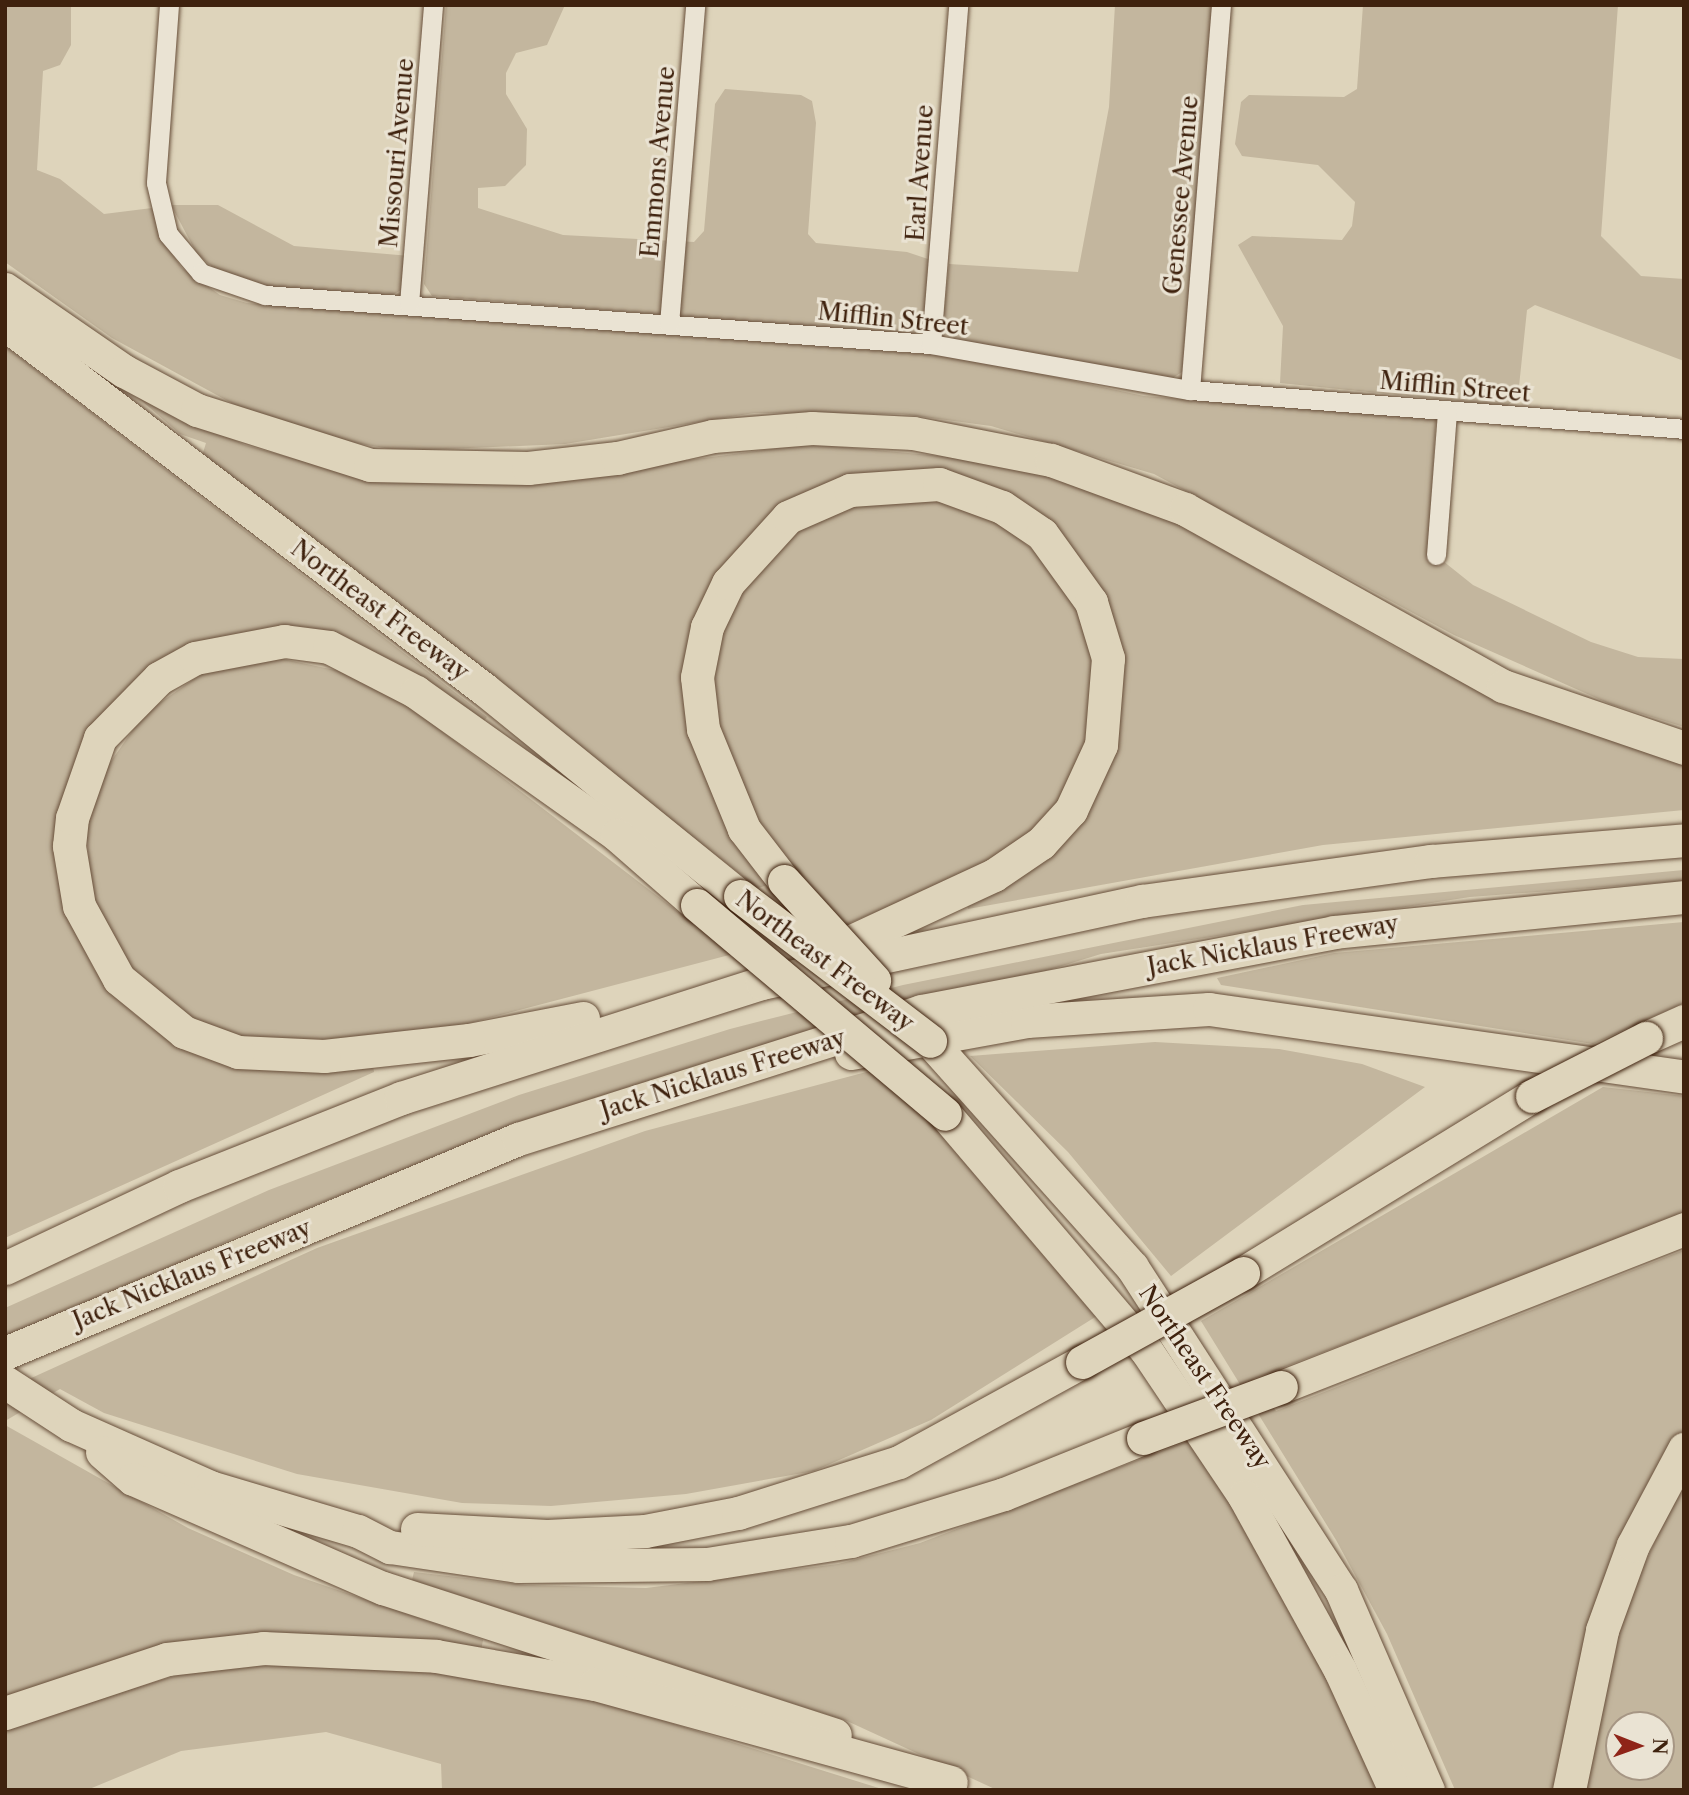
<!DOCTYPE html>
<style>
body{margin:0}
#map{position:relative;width:1689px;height:1795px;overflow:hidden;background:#ded4bb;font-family:"Libre Caslon Text",serif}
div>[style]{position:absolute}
.green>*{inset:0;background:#c3b69e}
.roads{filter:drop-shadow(0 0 2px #674e39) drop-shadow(0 0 2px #674e39)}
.street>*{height:19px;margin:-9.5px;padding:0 9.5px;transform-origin:9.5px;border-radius:9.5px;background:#eae3d3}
.highway>*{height:33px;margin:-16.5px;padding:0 16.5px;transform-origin:16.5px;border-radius:16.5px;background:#ded4bb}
.bridges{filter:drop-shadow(0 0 2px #3f220e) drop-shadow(0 0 2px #3f220e)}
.highway-bridge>*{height:33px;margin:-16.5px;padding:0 16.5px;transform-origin:16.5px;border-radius:16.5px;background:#ded4bb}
span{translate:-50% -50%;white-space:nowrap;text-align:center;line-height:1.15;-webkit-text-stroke:6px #eae3d3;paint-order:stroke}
.street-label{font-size:24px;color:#3f220e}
.frame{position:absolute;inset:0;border:7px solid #3f220e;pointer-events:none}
.north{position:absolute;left:1605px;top:1711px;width:70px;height:70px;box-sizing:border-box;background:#eae3d3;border:2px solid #a69684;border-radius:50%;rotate:91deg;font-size:19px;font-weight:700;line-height:28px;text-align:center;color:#3f220e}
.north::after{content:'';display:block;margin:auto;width:24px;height:32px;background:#8f2418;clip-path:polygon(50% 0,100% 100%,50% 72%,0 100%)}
</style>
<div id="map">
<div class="green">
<div style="clip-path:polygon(5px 5px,71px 5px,71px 45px,60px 65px,43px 71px,37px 170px,60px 179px,104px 214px,152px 208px,164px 242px,182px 268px,220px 295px,247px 303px,962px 357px,1144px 396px,1436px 419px,1428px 549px,1473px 585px,1591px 642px,1638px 657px,1684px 659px,1684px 727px,1610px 704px,1454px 635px,1154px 474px,991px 426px,902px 414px,754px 413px,565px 444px,402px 451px,326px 438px,248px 412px,112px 338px,5px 262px)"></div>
<div style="clip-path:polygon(446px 5px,565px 5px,547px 45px,516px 53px,506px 73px,506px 94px,527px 129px,526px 165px,505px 186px,478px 188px,478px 208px,563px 235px,694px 242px,704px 231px,715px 104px,725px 89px,801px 95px,812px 101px,816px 123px,808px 234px,816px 243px,907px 252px,934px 261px,924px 328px,913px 335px,432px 296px,424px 284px)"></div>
<div style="clip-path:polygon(1115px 5px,1214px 5px,1182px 372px,1171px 379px,954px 339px,944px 314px,949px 264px,1078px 272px,1109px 107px)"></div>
<div style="clip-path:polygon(1363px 5px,1618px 5px,1601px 236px,1641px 276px,1684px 279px,1684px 361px,1535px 305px,1527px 310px,1518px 396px,1507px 406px,1280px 383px,1283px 326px,1238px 245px,1252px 236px,1342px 240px,1352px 226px,1355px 202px,1318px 165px,1242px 156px,1235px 144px,1241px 102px,1249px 95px,1344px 97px,1357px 89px)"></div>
<div style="clip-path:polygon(171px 205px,218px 205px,294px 246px,410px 256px,401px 290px,391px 296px,267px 286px,216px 270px,197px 254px)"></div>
<div style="clip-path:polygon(5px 346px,487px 717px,482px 724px,420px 680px,243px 636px,89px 742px,72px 926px,94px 969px,133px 1013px,164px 1035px,373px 1064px,374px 1072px,5px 1238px)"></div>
<div style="clip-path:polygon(127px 388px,245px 445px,369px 479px,509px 484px,809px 444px,974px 459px,1051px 475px,1151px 509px,1405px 653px,1556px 722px,1684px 762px,1684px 810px,1323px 845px,968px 909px,966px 901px,1047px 852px,1118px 654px,1001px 495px,811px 495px,691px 650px,774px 883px,758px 888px,202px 456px,206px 443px,180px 434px)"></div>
<div style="clip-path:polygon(932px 498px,995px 518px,1061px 574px,1092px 642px,1095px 717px,1065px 798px,1039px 827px,977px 869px,845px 925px,759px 830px,724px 761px,709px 685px,717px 644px,749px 577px,800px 527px,849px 505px)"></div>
<div style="clip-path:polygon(278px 658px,354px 674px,400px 699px,733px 954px,451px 1028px,289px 1045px,234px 1039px,188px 1023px,125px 967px,92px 899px,86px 826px,98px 780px,144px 714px,201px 674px)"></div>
<div style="clip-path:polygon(1684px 870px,1684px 881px,1470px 897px,1101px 954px,431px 1159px,243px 1234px,5px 1342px,5px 1308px,269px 1190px,519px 1095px,730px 1029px,903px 985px,1303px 905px)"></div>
<div style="clip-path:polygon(1684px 922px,1684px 1003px,1593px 1044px,1221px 985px,1217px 978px,1334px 953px)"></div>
<div style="clip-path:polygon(1155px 1042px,1279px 1049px,1362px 1064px,1425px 1087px,1171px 1276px,1068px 1152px,970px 1056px)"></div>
<div style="clip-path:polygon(870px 1071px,939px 1130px,1100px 1314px,931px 1420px,814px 1471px,686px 1494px,551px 1506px,462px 1503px,297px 1474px,104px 1413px,60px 1389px,5px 1421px,5px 1390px,317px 1248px,645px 1131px)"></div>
<div style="clip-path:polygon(1603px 1087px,1684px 1096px,1684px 1214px,1253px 1379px,1276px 1411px,1684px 1250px,1684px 1433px,1559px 1790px,1455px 1790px,1387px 1634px,1336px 1540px,1201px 1321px)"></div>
<div style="clip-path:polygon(5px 1425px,188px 1528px,294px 1575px,483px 1640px,481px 1651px,348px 1638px,5px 1704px)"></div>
<div style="clip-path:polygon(1196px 1438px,1319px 1651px,1379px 1790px,997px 1790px,847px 1721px,412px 1580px,414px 1572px,525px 1585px,646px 1588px,838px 1564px,920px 1543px)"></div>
<div style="clip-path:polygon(evenodd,1684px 1479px,1684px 1790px,1582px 1790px,1616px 1625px,1684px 1479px,1619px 1725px,1661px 1725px,1661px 1767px,1619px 1767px,1619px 1725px)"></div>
<div style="clip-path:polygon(302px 1659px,369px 1660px,547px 1684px,885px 1790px,442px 1790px,441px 1764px,326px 1732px,181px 1751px,87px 1790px,5px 1790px,5px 1727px,191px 1671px)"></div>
</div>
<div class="roads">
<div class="street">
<div style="left:169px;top:5px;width:178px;rotate:94.2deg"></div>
<div style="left:156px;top:183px;width:52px;rotate:76.8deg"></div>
<div style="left:168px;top:234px;width:51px;rotate:49.8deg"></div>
<div style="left:201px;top:273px;width:68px;rotate:19deg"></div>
<div style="left:265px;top:295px;width:668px;rotate:4.21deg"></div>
<div style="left:931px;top:344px;width:263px;rotate:10.1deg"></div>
<div style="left:1190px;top:390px;width:496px;rotate:4.5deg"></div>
<div style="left:409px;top:304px;width:300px;rotate:-85.4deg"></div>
<div style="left:669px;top:324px;width:320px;rotate:-85.3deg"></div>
<div style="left:931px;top:344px;width:340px;rotate:-85.4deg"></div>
<div style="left:1190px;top:390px;width:386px;rotate:-85.4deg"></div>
<div style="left:1436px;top:555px;width:144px;rotate:-85.6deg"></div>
</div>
<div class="highway">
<div style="left:5px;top:289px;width:145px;rotate:34.6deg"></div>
<div style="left:124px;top:371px;width:83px;rotate:28.1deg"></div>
<div style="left:197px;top:410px;width:182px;rotate:17.6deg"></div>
<div style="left:370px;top:465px;width:158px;rotate:1.1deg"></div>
<div style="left:528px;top:468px;width:90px;rotate:-6.4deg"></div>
<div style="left:617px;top:458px;width:98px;rotate:-12.9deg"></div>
<div style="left:713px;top:436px;width:99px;rotate:-4.6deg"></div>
<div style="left:812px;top:428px;width:101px;rotate:2.8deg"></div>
<div style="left:913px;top:433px;width:141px;rotate:11.1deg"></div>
<div style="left:1051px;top:460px;width:143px;rotate:20.1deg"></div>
<div style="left:1185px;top:509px;width:364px;rotate:29.1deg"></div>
<div style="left:1503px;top:686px;width:191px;rotate:18.9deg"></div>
<div style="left:5px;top:324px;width:602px;rotate:37.31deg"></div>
<div style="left:484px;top:689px;width:329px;rotate:39deg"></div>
<div style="left:784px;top:881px;width:66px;rotate:-127.6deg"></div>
<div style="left:744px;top:829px;width:108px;rotate:-112.3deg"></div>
<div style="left:703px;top:729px;width:52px;rotate:-96.6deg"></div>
<div style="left:697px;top:677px;width:51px;rotate:-78.7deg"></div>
<div style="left:707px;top:627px;width:49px;rotate:-64.5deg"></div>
<div style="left:728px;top:583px;width:89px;rotate:-47.7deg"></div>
<div style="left:788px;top:517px;width:68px;rotate:-23.5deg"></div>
<div style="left:850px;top:490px;width:89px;rotate:-3.9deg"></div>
<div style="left:939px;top:484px;width:67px;rotate:20.1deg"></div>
<div style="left:1002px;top:507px;width:48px;rotate:34deg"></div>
<div style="left:1042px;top:534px;width:84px;rotate:54.2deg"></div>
<div style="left:1091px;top:602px;width:59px;rotate:73.1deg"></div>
<div style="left:1108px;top:658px;width:87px;rotate:94.6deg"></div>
<div style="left:1101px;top:745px;width:72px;rotate:114.8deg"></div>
<div style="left:1071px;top:810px;width:45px;rotate:132.3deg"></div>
<div style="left:1041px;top:843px;width:57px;rotate:145.8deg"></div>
<div style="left:994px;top:875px;width:183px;rotate:155.1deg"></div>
<div style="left:583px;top:1018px;width:116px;rotate:169.1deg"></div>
<div style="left:469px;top:1040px;width:146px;rotate:173.7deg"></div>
<div style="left:324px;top:1056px;width:86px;rotate:-177.3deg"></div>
<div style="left:238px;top:1052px;width:58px;rotate:-159.7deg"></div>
<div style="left:184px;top:1032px;width:84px;rotate:-140.8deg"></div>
<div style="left:119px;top:979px;width:83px;rotate:-118.7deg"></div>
<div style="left:79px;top:906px;width:61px;rotate:-99.5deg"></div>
<div style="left:69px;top:846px;width:28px;rotate:-84deg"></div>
<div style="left:72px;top:818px;width:85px;rotate:-70.7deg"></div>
<div style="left:100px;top:738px;width:84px;rotate:-45.5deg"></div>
<div style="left:159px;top:678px;width:41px;rotate:-29.1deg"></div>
<div style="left:195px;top:658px;width:91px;rotate:-10.8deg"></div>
<div style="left:284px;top:641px;width:45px;rotate:7.6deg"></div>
<div style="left:329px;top:647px;width:98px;rotate:27.3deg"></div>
<div style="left:416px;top:692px;width:247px;rotate:35.4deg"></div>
<div style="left:617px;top:835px;width:106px;rotate:41.2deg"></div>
<div style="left:1646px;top:1038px;width:42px;rotate:-24.1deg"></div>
<div style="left:930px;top:1041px;width:303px;rotate:48.2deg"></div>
<div style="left:1132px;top:1267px;width:385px;rotate:57.1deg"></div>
<div style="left:1341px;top:1590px;width:218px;rotate:66.5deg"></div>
<div style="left:851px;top:1053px;width:179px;rotate:-10.3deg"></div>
<div style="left:1027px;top:1021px;width:182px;rotate:-3.8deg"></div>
<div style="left:1209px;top:1009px;width:480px;rotate:8.1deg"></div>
<div style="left:945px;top:1114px;width:310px;rotate:49.6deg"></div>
<div style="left:1146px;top:1350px;width:176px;rotate:56.1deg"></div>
<div style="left:1244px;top:1496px;width:199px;rotate:61.1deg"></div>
<div style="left:1340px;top:1670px;width:132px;rotate:65.4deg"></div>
<div style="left:5px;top:1268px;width:192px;rotate:-25.2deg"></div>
<div style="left:179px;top:1186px;width:239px;rotate:-21.6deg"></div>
<div style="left:401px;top:1098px;width:379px;rotate:-17.7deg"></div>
<div style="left:762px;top:983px;width:389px;rotate:-12.2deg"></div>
<div style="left:1142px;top:901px;width:292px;rotate:-7.9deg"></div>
<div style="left:1431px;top:861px;width:254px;rotate:-4.7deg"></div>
<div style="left:1243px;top:1273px;width:339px;rotate:-31.5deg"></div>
<div style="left:5px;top:1353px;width:556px;rotate:-22.64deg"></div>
<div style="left:518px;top:1139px;width:423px;rotate:-17.6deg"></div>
<div style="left:921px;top:1011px;width:420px;rotate:-10.8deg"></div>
<div style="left:1334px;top:932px;width:352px;rotate:-5.7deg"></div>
<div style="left:5px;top:1382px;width:79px;rotate:33.1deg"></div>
<div style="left:71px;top:1425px;width:152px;rotate:24deg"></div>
<div style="left:210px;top:1487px;width:154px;rotate:16.6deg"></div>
<div style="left:358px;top:1531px;width:36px;rotate:27deg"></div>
<div style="left:390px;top:1547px;width:129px;rotate:8.4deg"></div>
<div style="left:518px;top:1566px;width:189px;rotate:-0.6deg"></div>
<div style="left:707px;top:1564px;width:146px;rotate:-9.1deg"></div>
<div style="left:851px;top:1541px;width:160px;rotate:-17.1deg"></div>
<div style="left:1004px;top:1494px;width:150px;rotate:-21.9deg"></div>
<div style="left:1281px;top:1387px;width:433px;rotate:-21.4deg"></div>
<div style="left:102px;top:1452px;width:41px;rotate:41.1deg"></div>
<div style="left:133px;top:1479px;width:273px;rotate:23.6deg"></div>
<div style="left:383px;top:1588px;width:475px;rotate:18deg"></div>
<div style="left:417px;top:1529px;width:130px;rotate:3.1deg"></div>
<div style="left:547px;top:1536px;width:98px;rotate:-2.9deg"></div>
<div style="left:645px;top:1531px;width:95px;rotate:-11deg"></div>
<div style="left:738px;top:1513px;width:169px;rotate:-17.6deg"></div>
<div style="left:899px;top:1462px;width:209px;rotate:-28.7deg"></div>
<div style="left:5px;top:1713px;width:171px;rotate:-18.4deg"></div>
<div style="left:167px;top:1659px;width:97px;rotate:-6.5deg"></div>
<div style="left:263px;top:1648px;width:173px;rotate:2.6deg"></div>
<div style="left:436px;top:1656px;width:161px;rotate:10deg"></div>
<div style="left:595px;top:1684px;width:369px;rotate:15.4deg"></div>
<div style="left:1569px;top:1790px;width:163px;rotate:-78.3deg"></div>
<div style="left:1602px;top:1630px;width:90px;rotate:-70deg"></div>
<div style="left:1633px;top:1545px;width:109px;rotate:-62deg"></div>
</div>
</div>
<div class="bridges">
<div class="highway-bridge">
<div style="left:784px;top:881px;width:134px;rotate:47.7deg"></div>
<div style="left:740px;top:896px;width:239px;rotate:37.3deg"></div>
<div style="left:697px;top:905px;width:324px;rotate:40.1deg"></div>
<div style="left:1532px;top:1096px;width:128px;rotate:-27deg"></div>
<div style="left:1082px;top:1362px;width:184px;rotate:-28.9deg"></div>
<div style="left:1143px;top:1438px;width:147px;rotate:-20.3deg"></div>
</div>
</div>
<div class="street-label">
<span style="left:397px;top:153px;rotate:-85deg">Missouri Avenue</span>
<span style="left:658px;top:162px;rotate:-85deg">Emmons Avenue</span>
<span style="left:920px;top:173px;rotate:-86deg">Earl Avenue</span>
<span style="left:1181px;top:195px;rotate:-85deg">Genessee Avenue</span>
<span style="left:893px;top:319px;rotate:6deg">Mifflin Street</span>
<span style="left:1455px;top:387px;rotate:5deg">Mifflin Street</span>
<span style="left:380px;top:610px;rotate:37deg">Northeast Freeway</span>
<span style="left:1273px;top:945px;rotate:-10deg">Jack Nicklaus Freeway</span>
<span style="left:825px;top:961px;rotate:37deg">Northeast Freeway</span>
<span style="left:723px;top:1074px;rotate:-17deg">Jack Nicklaus Freeway</span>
<span style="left:192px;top:1274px;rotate:-22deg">Jack Nicklaus Freeway</span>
<span style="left:1205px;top:1377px;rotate:56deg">Northeast Freeway</span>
</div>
<div class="frame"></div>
<div class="north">N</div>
</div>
